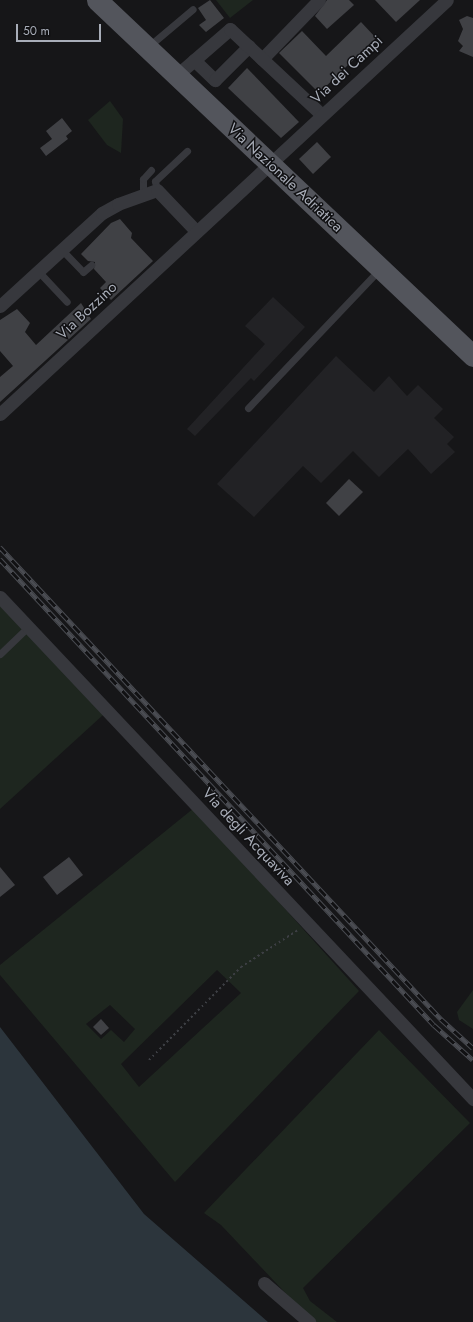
<!DOCTYPE html>
<style>
body{margin:0}
#map{position:relative;width:473px;height:1322px;overflow:hidden;background:#161618;font-family:Jost,sans-serif}
div>[style]{position:absolute}
.built>*{inset:0;background:#222225}
.green>*{inset:0;background:#1e261f}
.water>*{inset:0;background:#2c353c}
.building>*{inset:0;background:#404145}
.path>*{height:2px;margin-top:-1px;transform-origin:0;background:repeating-linear-gradient(90deg,#3d3f44 0 2px,transparent 0 5px)}
.service>*{height:7px;margin:-3.5px;padding:0 3.5px;transform-origin:3.5px;border-radius:3.5px;background:#37383d}
.minor>*{height:13px;margin:-6.5px;padding:0 6.5px;transform-origin:6.5px;border-radius:6.5px;background:#37383d}
.primary>*{height:21px;margin:-10.5px;padding:0 10.5px;transform-origin:10.5px;border-radius:10.5px;background:#53555c}
.rail>*{height:4.5px;margin-top:-2.25px;transform-origin:0;background:repeating-linear-gradient(90deg,#111113 0 9px,#4a4c52 0 18px);box-sizing:border-box;border-block:1px solid #4a4c52}
span{translate:-50% -50%;white-space:nowrap;text-align:center;line-height:1.15;-webkit-text-stroke:3px #111113;paint-order:stroke}
.street-label{font-size:15px;color:#a8adb8}
.scale{position:absolute;left:16px;top:24px;width:85px;height:18px;box-sizing:border-box;border:2px solid #a8adb8;border-top:0;padding-left:5px;font-size:12px;line-height:14px;white-space:nowrap;color:#a8adb8;-webkit-text-stroke:3px #111113;paint-order:stroke}
</style>
<div id="map">
<div class="built">
<div style="clip-path:polygon(273px 297px,305px 327px,254px 381px,251px 378px,195px 436px,187px 429px,265px 344px,245px 326px)"></div>
<div style="clip-path:polygon(336px 356px,374px 392px,389px 376px,407px 396px,418px 385px,443px 409px,434px 418px,454px 437px,447px 444px,455px 452px,431px 474px,408px 449px,379px 477px,353px 451px,321px 483px,303px 466px,254px 517px,217px 484px)"></div>
</div>
<div class="green">
<div style="clip-path:polygon(216px 0,253px 0,230px 18px)"></div>
<div style="clip-path:polygon(110px 101px,123px 119px,121px 153px,107px 145px,88px 120px)"></div>
<div style="clip-path:polygon(0 603px,103px 715px,0 809px)"></div>
<div style="clip-path:polygon(evenodd,194px 808px,359px 991px,175px 1182px,0 975px,0 965px,194px 808px,217px 970px,241px 993px,139px 1087px,121px 1064px,217px 970px,194px 808px,110px 1005px,135px 1029px,124px 1042px,111px 1030px,101px 1039px,86px 1024px,110px 1005px)"></div>
<div style="clip-path:polygon(473px 990px,473px 1029px,459px 1020px,457px 1012px)"></div>
<div style="clip-path:polygon(379px 1030px,470px 1123px,303px 1288px,310px 1301px,337px 1322px,313px 1322px,221px 1225px,204px 1213px)"></div>
</div>
<div class="water">
<div style="clip-path:polygon(0 1027px,144px 1214px,268px 1322px,0 1322px)"></div>
</div>
<div class="building">
<div style="clip-path:polygon(210px 0,224px 18px,206px 32px,199px 25px,206px 20px,198px 8px)"></div>
<div style="clip-path:polygon(327px 0,349px 0,354px 5px,327px 29px,315px 16px)"></div>
<div style="clip-path:polygon(375px 0,420px 0,396px 22px)"></div>
<div style="clip-path:polygon(467px 16px,473px 18px,473px 57px,459px 51px,463px 46px,458px 41px,463px 29px,459px 20px)"></div>
<div style="clip-path:polygon(361px 22px,376px 38px,319px 93px,279px 53px,302px 31px,326px 56px)"></div>
<div style="clip-path:polygon(247px 68px,299px 122px,281px 138px,228px 88px)"></div>
<div style="clip-path:polygon(62px 118px,72px 131px,66px 136px,68px 139px,46px 156px,40px 148px,52px 139px,46px 131px)"></div>
<div style="clip-path:polygon(317px 142px,331px 157px,313px 174px,299px 159px)"></div>
<div style="clip-path:polygon(120px 219px,132px 233px,131px 238px,153px 261px,111px 300px,100px 288px,106px 282px,94px 269px,95px 262px,88px 261px,81px 254px,111px 223px)"></div>
<div style="clip-path:polygon(81px 303px,91px 319px,0 402px,0 377px,13px 366px,0 351px,0 320px,17px 309px,30px 323px,25px 332px,36px 345px)"></div>
<div style="clip-path:polygon(349px 479px,363px 492px,339px 516px,326px 503px)"></div>
<div style="clip-path:polygon(69px 857px,83px 875px,57px 895px,43px 877px)"></div>
<div style="clip-path:polygon(0 867px,15px 885px,0 897px)"></div>
<div style="clip-path:polygon(101px 1019px,109px 1028px,101px 1035px,93px 1027px)"></div>
</div>
<div class="path">
<div style="left:149px;top:1060px;width:131px;rotate:-45.3deg"></div>
<div style="left:241px;top:967px;width:68px;rotate:-33deg"></div>
</div>
<div class="service">
<div style="left:149px;top:46px;width:57px;rotate:-40.1deg"></div>
<div style="left:157px;top:190px;width:9px;rotate:-103deg"></div>
<div style="left:155px;top:181px;width:44px;rotate:-43.2deg"></div>
<div style="left:143px;top:195px;width:16px;rotate:-90deg"></div>
<div style="left:143px;top:179px;width:12px;rotate:-48deg"></div>
<div style="left:62px;top:250px;width:30px;rotate:46deg"></div>
<div style="left:83px;top:272px;width:11px;rotate:-41deg"></div>
<div style="left:38px;top:271px;width:42px;rotate:46.9deg"></div>
<div style="left:248px;top:408px;width:190px;rotate:-46.5deg"></div>
<div style="left:0;top:654px;width:39px;rotate:-44deg"></div>
</div>
<div class="minor">
<div style="left:262px;top:59px;width:82px;rotate:-46deg"></div>
<div style="left:194px;top:60px;width:29px;rotate:44deg"></div>
<div style="left:215px;top:80px;width:48px;rotate:-45deg"></div>
<div style="left:177px;top:75px;width:70px;rotate:-41deg"></div>
<div style="left:230px;top:29px;width:126px;rotate:43.1deg"></div>
<div style="left:0;top:306px;width:138px;rotate:-42.4deg"></div>
<div style="left:102px;top:213px;width:18px;rotate:-29deg"></div>
<div style="left:118px;top:204px;width:41px;rotate:-19.7deg"></div>
<div style="left:157px;top:190px;width:57px;rotate:46.4deg"></div>
<div style="left:0;top:414px;width:609px;rotate:-42.81deg"></div>
<div style="left:0;top:597px;width:690px;rotate:46.7deg"></div>
<div style="left:264px;top:1283px;width:60px;rotate:40.9deg"></div>
</div>
<div class="primary">
<div style="left:97px;top:0;width:518px;rotate:43.43deg"></div>
</div>
<div class="rail">
<div style="left:0;top:547px;width:646px;rotate:46.94deg"></div>
<div style="left:441px;top:1019px;width:43px;rotate:42.2deg"></div>
<div style="left:0;top:559px;width:637px;rotate:47.04deg"></div>
<div style="left:434px;top:1025px;width:52px;rotate:41.9deg"></div>
</div>
<div class="street-label">
<span style="left:347px;top:70px;rotate:-43deg">Via dei Campi</span>
<span style="left:285px;top:178px;rotate:43deg">Via Nazionale Adriatica</span>
<span style="left:87px;top:311px;rotate:-43deg">Via Bozzino</span>
<span style="left:248px;top:837px;rotate:47deg">Via degli Acquaviva</span>
</div>
<div class="scale">50 m</div>
</div>
